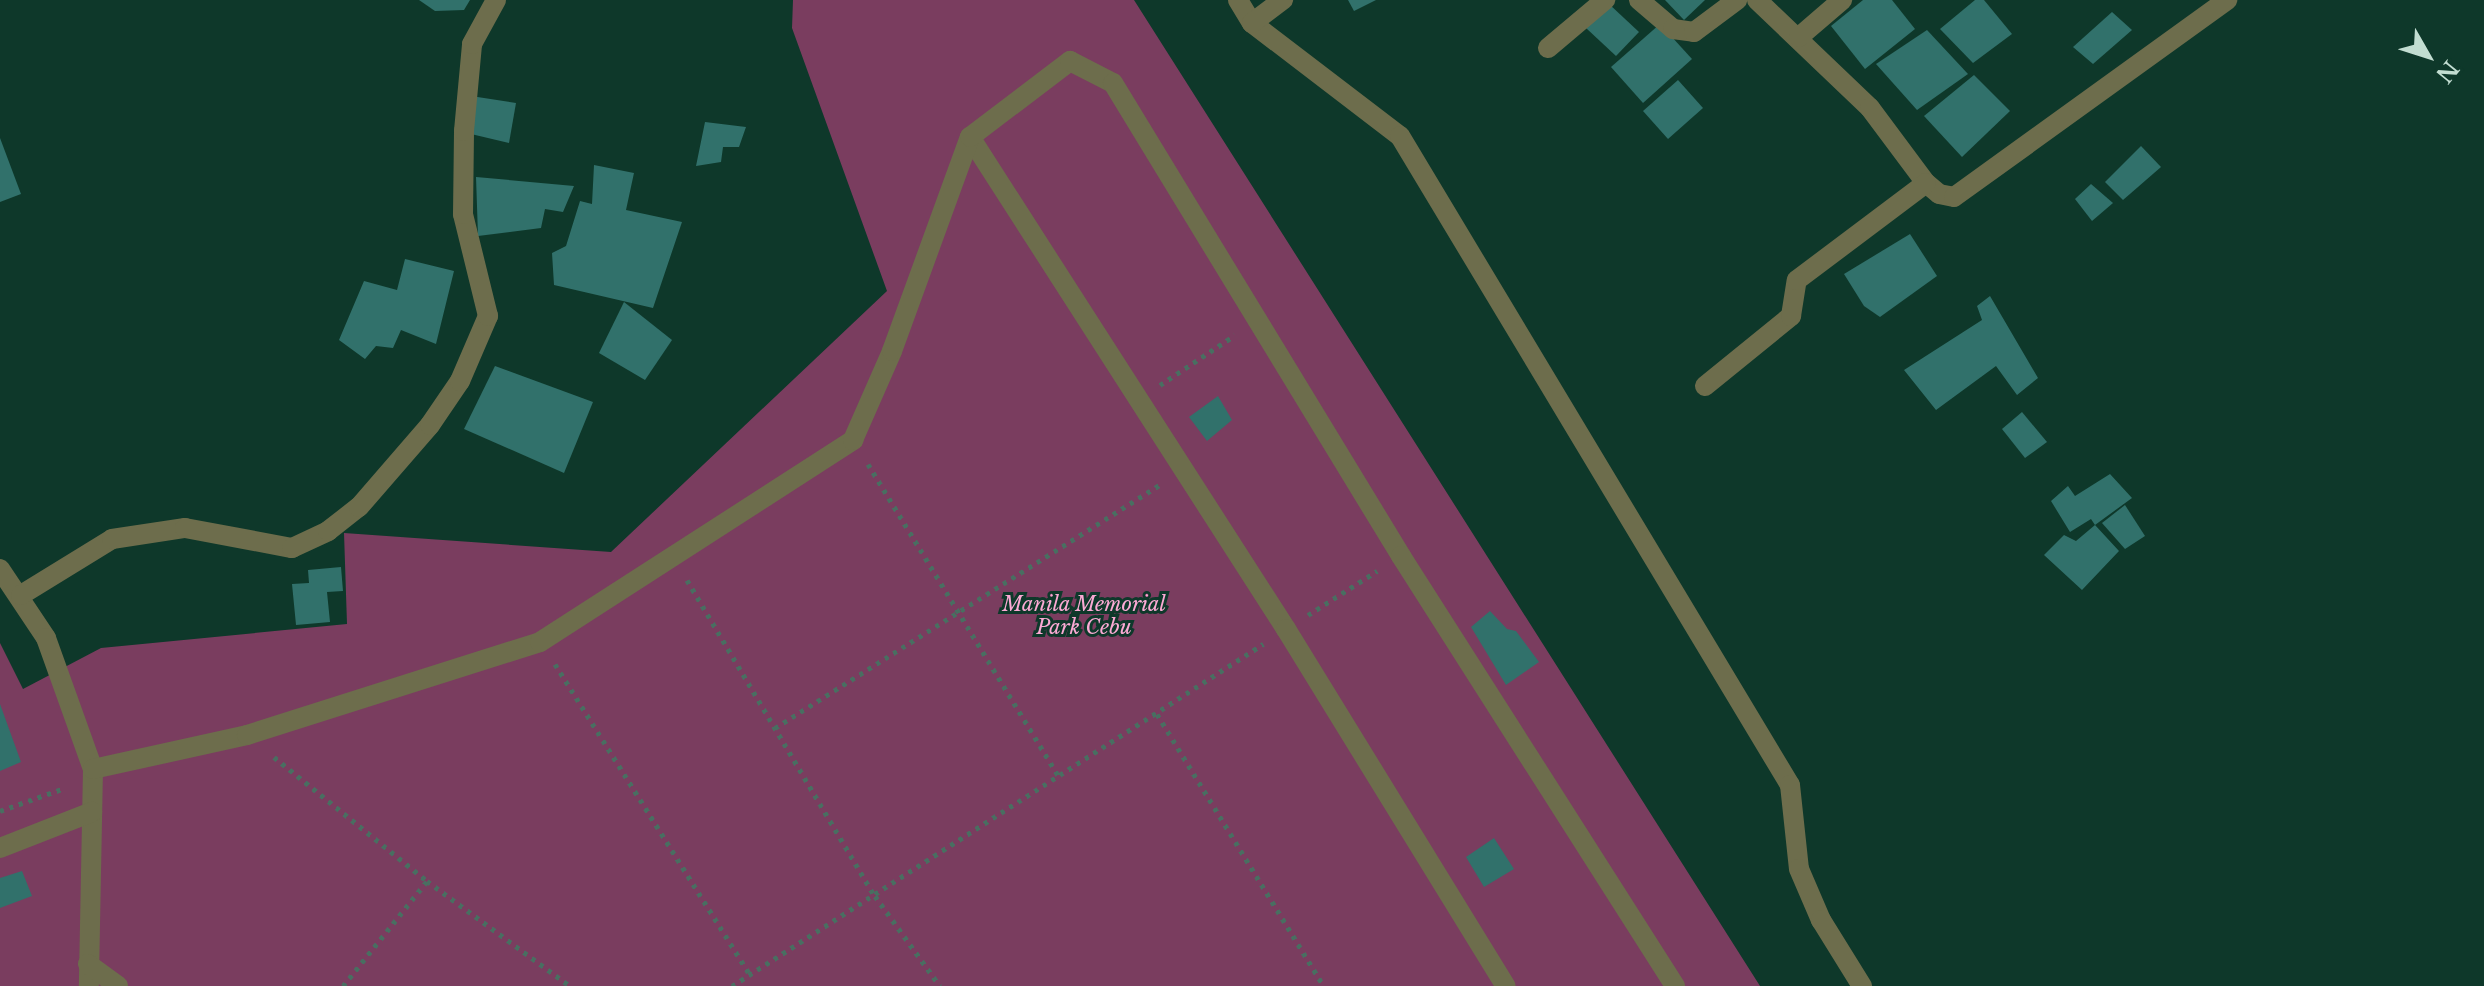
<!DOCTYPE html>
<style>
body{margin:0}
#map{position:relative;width:2484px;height:986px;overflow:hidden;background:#0e382a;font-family:"Libre Baskerville",serif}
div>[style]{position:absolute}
.green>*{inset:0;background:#7a3d5f}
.building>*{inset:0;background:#31716b}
.path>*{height:5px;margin-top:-2.5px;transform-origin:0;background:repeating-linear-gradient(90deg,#496e61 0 4px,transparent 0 10px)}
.minor>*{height:20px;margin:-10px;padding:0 10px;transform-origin:10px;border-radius:10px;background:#6d6d4c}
span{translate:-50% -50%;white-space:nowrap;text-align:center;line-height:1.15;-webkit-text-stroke:6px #0e382a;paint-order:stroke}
.park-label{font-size:20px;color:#fcaad5;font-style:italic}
.north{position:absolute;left:2388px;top:16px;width:80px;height:80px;-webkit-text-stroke:6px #0e382a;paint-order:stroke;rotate:129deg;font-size:22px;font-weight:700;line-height:32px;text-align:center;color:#c2ddd1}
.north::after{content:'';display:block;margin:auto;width:28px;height:36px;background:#c2ddd1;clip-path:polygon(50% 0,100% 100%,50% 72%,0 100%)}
</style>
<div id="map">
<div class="green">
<div style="clip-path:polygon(793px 0,1134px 0,1760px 986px,0 986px,0 643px,23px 689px,101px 648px,347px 624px,344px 533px,611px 552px,887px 291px,792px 28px)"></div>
</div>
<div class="building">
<div style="clip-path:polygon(419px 0,470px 0,464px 10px,435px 11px)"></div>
<div style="clip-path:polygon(1348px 0,1376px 0,1354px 11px)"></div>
<div style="clip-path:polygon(1665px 0,1705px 0,1684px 20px)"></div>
<div style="clip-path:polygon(1863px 0,1892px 0,1915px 29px,1865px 69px,1831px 26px)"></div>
<div style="clip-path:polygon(1975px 0,1984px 0,2012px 34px,1973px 63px,1940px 29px)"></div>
<div style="clip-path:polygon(1609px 4px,1639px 32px,1616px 56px,1586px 28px)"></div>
<div style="clip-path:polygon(2112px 12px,2132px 30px,2093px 64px,2073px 47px)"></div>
<div style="clip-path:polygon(1660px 24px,1692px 59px,1643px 103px,1611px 67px)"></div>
<div style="clip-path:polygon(1927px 30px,1968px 74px,1917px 110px,1876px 64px)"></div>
<div style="clip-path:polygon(1974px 75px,2010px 111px,1962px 157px,1924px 116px)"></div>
<div style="clip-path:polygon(1678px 80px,1703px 108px,1668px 139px,1643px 111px)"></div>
<div style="clip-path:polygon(471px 96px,516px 103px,509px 143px,471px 134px)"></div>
<div style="clip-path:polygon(705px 122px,746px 127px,739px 147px,723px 147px,721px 162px,696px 166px)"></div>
<div style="clip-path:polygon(0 138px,21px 194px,0 202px)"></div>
<div style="clip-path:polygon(2141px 146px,2161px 167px,2123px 200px,2105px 182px)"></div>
<div style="clip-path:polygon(594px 165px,634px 173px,626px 210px,682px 222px,653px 308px,554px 285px,552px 253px,566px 246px,580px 201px,592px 204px)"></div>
<div style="clip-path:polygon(476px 177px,574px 186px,563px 212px,545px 209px,541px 228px,478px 236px)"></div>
<div style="clip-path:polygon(2091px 184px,2113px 203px,2092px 221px,2075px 199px)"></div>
<div style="clip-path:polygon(1910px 234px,1937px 276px,1880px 317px,1864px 306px,1844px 274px)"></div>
<div style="clip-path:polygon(405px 259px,454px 271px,436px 344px,401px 330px,393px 348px,376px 346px,365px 359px,339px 340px,364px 281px,397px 290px)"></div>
<div style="clip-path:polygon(1990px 296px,2038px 378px,2017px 395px,1996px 366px,1936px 410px,1904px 370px,1982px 320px,1977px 306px)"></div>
<div style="clip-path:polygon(624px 302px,672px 340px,645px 380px,599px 353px)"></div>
<div style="clip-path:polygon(495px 366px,593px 402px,564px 473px,464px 429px)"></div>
<div style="clip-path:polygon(1218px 396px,1232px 420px,1207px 441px,1189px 417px)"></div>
<div style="clip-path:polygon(2022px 412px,2047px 442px,2025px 458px,2002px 429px)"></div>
<div style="clip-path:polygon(2110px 474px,2132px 498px,2095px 525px,2091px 519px,2070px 532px,2051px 501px,2068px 486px,2075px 496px)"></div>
<div style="clip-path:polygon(2125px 505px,2145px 536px,2125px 549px,2102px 523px)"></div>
<div style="clip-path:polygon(2095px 525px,2119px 551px,2082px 590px,2044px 555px,2064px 535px,2076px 541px)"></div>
<div style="clip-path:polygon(341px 567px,343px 591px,327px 592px,330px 622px,296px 625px,292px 584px,309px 583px,308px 570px)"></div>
<div style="clip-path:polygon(1490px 611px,1507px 629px,1516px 631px,1539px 662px,1506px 685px,1471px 627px)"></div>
<div style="clip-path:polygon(0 704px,21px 762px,0 771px)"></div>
<div style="clip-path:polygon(1494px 838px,1514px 869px,1484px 887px,1466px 857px)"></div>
<div style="clip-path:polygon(22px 871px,32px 896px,0 908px,0 878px)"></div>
</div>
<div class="path">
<div style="left:1160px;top:385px;width:90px;rotate:-33.7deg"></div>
<div style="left:868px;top:464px;width:367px;rotate:58.6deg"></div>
<div style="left:687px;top:580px;width:368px;rotate:59.3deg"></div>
<div style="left:875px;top:896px;width:111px;rotate:54.2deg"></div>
<div style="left:1308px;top:615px;width:82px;rotate:-32.5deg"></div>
<div style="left:555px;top:664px;width:367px;rotate:57.9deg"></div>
<div style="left:1157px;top:714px;width:319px;rotate:58.5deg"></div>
<div style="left:775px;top:728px;width:455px;rotate:-32.3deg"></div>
<div style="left:274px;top:757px;width:197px;rotate:39deg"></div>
<div style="left:427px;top:881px;width:177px;rotate:36.3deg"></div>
<div style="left:0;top:811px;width:69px;rotate:-19.5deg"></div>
<div style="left:343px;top:986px;width:134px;rotate:-51.3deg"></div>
<div style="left:732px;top:986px;width:632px;rotate:-32.78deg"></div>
</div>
<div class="minor">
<div style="left:1238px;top:0;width:27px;rotate:59deg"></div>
<div style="left:1252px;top:23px;width:186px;rotate:37.4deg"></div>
<div style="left:1400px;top:136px;width:757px;rotate:59deg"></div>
<div style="left:1790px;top:785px;width:84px;rotate:83.9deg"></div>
<div style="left:1799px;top:869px;width:56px;rotate:66.7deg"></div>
<div style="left:1821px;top:920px;width:78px;rotate:58.2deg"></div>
<div style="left:1639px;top:0;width:45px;rotate:40.5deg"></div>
<div style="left:1673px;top:29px;width:21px;rotate:8deg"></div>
<div style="left:1694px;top:32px;width:54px;rotate:-36.7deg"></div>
<div style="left:1757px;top:0;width:156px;rotate:43.7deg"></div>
<div style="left:1870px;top:108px;width:94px;rotate:53.3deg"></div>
<div style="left:1926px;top:183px;width:17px;rotate:40deg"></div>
<div style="left:1939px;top:194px;width:15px;rotate:11deg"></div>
<div style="left:1954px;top:197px;width:337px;rotate:-35.8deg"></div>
<div style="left:1252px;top:23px;width:39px;rotate:-37deg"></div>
<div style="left:1799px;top:37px;width:57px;rotate:-40.7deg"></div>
<div style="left:1548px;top:48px;width:75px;rotate:-40.1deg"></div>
<div style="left:970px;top:137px;width:585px;rotate:57.29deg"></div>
<div style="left:1286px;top:629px;width:419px;rotate:58.4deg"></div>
<div style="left:1705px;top:386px;width:111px;rotate:-39.1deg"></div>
<div style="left:1791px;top:316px;width:36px;rotate:-81deg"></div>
<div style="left:1797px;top:280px;width:161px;rotate:-36.9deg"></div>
<div style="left:0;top:569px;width:83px;rotate:56.3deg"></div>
<div style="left:46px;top:638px;width:139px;rotate:70.3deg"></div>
<div style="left:93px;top:769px;width:217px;rotate:91.1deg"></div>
<div style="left:21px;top:595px;width:107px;rotate:-31.6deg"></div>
<div style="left:112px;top:539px;width:74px;rotate:-8.6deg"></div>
<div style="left:185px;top:528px;width:109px;rotate:10.6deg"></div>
<div style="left:292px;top:548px;width:40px;rotate:-25deg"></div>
<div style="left:328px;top:531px;width:39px;rotate:-38deg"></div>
<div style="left:359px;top:507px;width:108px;rotate:-49.1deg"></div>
<div style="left:430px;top:425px;width:53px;rotate:-55.7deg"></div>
<div style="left:460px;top:381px;width:71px;rotate:-66.7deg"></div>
<div style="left:488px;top:316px;width:105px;rotate:-103.8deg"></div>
<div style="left:463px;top:214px;width:83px;rotate:-89.3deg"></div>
<div style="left:464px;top:131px;width:87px;rotate:-84.7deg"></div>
<div style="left:472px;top:44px;width:50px;rotate:-61.4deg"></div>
<div style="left:93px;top:769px;width:158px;rotate:-12.4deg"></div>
<div style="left:247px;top:735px;width:307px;rotate:-17.6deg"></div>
<div style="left:540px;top:642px;width:373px;rotate:-32.8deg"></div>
<div style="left:853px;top:440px;width:97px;rotate:-66.3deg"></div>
<div style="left:892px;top:351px;width:228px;rotate:-70deg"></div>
<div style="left:970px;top:137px;width:126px;rotate:-37.2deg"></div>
<div style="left:1070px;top:61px;width:48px;rotate:27.1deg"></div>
<div style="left:1113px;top:83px;width:554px;rotate:58.66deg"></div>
<div style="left:1401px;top:556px;width:510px;rotate:57.49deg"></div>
<div style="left:0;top:848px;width:99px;rotate:-21.4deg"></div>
<div style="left:88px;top:964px;width:37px;rotate:36deg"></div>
</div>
<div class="park-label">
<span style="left:1084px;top:616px">Manila Memorial<br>Park Cebu</span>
</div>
<div class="north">N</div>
</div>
